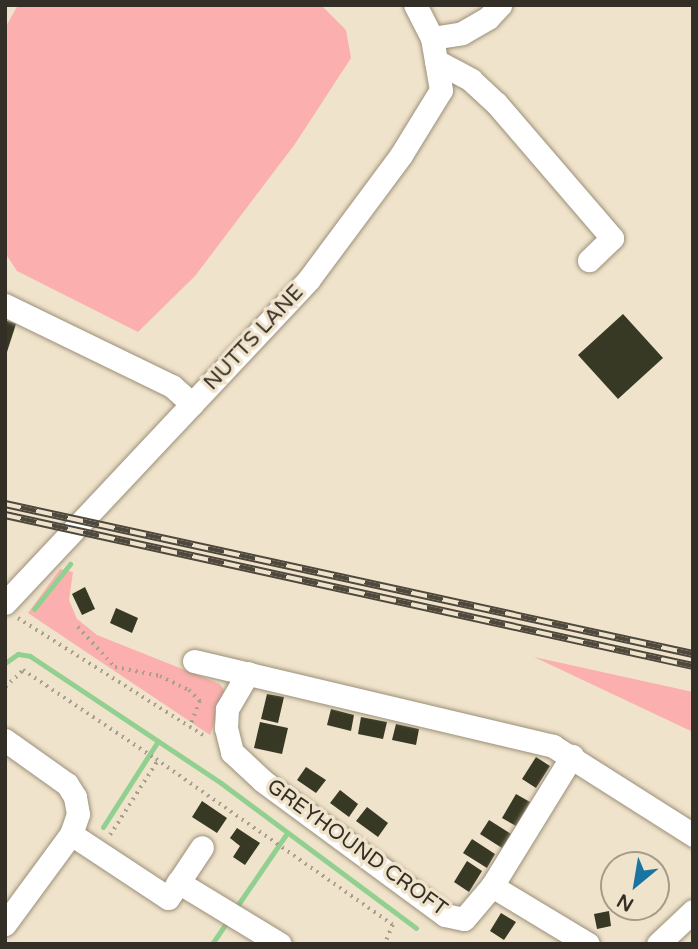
<!DOCTYPE html>
<style>
body{margin:0}
#map{position:relative;width:698px;height:949px;overflow:hidden;background:#f0e3cb;font-family:"Varela Round",sans-serif}
div>[style]{position:absolute}
.green>*{inset:0;background:#fbb0af}
.stream>*{height:5px;margin:-2.5px;padding:0 2.5px;transform-origin:2.5px;border-radius:2.5px;background:#92d091}
.building>*{inset:0;background:#373924}
.path>*{height:3.5px;margin-top:-1.75px;transform-origin:0;background:repeating-linear-gradient(90deg,#a99f8c 0 2px,transparent 0 7px)}
.roads{filter:drop-shadow(0 0 2px #9b8f79) drop-shadow(0 0 2px #9b8f79)}
.minor>*{height:23px;margin:-11.5px;padding:0 11.5px;transform-origin:11.5px;border-radius:11.5px;background:#fff}
.rail>*{height:8px;margin-top:-4px;transform-origin:0;background:repeating-linear-gradient(90deg,#f0e3cb 0 16px,#4e483d 0 32px);box-sizing:border-box;border-block:2px solid #4e483d}
span{translate:-50% -50%;white-space:nowrap;text-align:center;line-height:1.15;-webkit-text-stroke:7px #f0e3cb;paint-order:stroke}
.street-label{font-size:21px;color:#342f26}
.frame{position:absolute;inset:0;border:7px solid #342f26;pointer-events:none}
.north{position:absolute;left:600px;top:851px;width:70px;height:70px;box-sizing:border-box;background:#f0e3cb;border:2px solid #a59b89;border-radius:50%;rotate:210deg;font-size:19px;font-weight:700;line-height:28px;text-align:center;color:#342f26}
.north::after{content:'';display:block;margin:auto;width:24px;height:32px;background:#1974a2;clip-path:polygon(50% 0,100% 100%,50% 72%,0 100%)}
</style>
<div id="map">
<div class="green">
<div style="clip-path:polygon(18px 5px,321px 5px,346px 30px,351px 58px,295px 144px,195px 276px,138px 332px,17px 271px,5px 253px,5px 28px)"></div>
<div style="clip-path:polygon(60px 569px,73px 572px,69px 600px,77px 619px,97px 635px,220px 684px,225px 692px,210px 735px,28px 613px)"></div>
<div style="clip-path:polygon(534px 657px,693px 692px,693px 732px)"></div>
</div>
<div class="stream">
<div style="left:34px;top:609px;width:58px;rotate:-51.3deg"></div>
<div style="left:5px;top:663px;width:16px;rotate:-35deg"></div>
<div style="left:18px;top:654px;width:12px;rotate:9deg"></div>
<div style="left:30px;top:656px;width:229px;rotate:33.6deg"></div>
<div style="left:221px;top:783px;width:243px;rotate:36.6deg"></div>
<div style="left:103px;top:827px;width:102px;rotate:-57.4deg"></div>
<div style="left:235px;top:909px;width:92px;rotate:-55.6deg"></div>
<div style="left:212px;top:944px;width:29px;rotate:-56deg"></div>
</div>
<div class="building">
<div style="clip-path:polygon(623px 314px,663px 358px,618px 399px,578px 355px)"></div>
<div style="clip-path:polygon(5px 320px,16px 324px,6px 355px,5px 355px)"></div>
<div style="clip-path:polygon(85px 587px,95px 609px,82px 615px,72px 594px)"></div>
<div style="clip-path:polygon(116px 608px,138px 618px,132px 633px,110px 623px)"></div>
<div style="clip-path:polygon(267px 694px,284px 697px,278px 723px,261px 719px)"></div>
<div style="clip-path:polygon(331px 709px,354px 715px,351px 731px,327px 725px)"></div>
<div style="clip-path:polygon(361px 717px,387px 722px,383px 739px,358px 734px)"></div>
<div style="clip-path:polygon(260px 722px,288px 728px,282px 754px,254px 748px)"></div>
<div style="clip-path:polygon(396px 724px,419px 729px,416px 745px,392px 740px)"></div>
<div style="clip-path:polygon(536px 757px,550px 766px,536px 788px,522px 779px)"></div>
<div style="clip-path:polygon(306px 767px,326px 780px,316px 793px,297px 780px)"></div>
<div style="clip-path:polygon(340px 790px,358px 804px,349px 817px,330px 803px)"></div>
<div style="clip-path:polygon(516px 794px,530px 802px,516px 826px,502px 818px)"></div>
<div style="clip-path:polygon(202px 801px,227px 818px,217px 833px,192px 817px)"></div>
<div style="clip-path:polygon(367px 807px,388px 823px,378px 837px,356px 821px)"></div>
<div style="clip-path:polygon(489px 820px,511px 834px,502px 848px,480px 834px)"></div>
<div style="clip-path:polygon(237px 828px,260px 843px,245px 865px,233px 857px,240px 846px,230px 838px)"></div>
<div style="clip-path:polygon(472px 839px,495px 854px,487px 868px,463px 853px)"></div>
<div style="clip-path:polygon(467px 861px,482px 871px,469px 892px,454px 882px)"></div>
<div style="clip-path:polygon(609px 911px,611px 926px,597px 929px,594px 914px)"></div>
<div style="clip-path:polygon(501px 913px,516px 922px,504px 940px,490px 931px)"></div>
</div>
<div class="path">
<div style="left:18px;top:618px;width:222px;rotate:32.3deg"></div>
<div style="left:78px;top:627px;width:54px;rotate:47.2deg"></div>
<div style="left:115px;top:667px;width:46px;rotate:11.3deg"></div>
<div style="left:160px;top:676px;width:32px;rotate:26deg"></div>
<div style="left:189px;top:690px;width:16px;rotate:45deg"></div>
<div style="left:200px;top:701px;width:28px;rotate:111deg"></div>
<div style="left:5px;top:687px;width:25px;rotate:-43deg"></div>
<div style="left:23px;top:670px;width:160px;rotate:33.8deg"></div>
<div style="left:156px;top:759px;width:289px;rotate:35deg"></div>
<div style="left:393px;top:925px;width:21px;rotate:113deg"></div>
<div style="left:110px;top:835px;width:89px;rotate:-57.4deg"></div>
</div>
<div class="roads">
<div class="minor">
<div style="left:432px;top:38px;width:30px;rotate:-9deg"></div>
<div style="left:462px;top:33px;width:30px;rotate:-30deg"></div>
<div style="left:488px;top:18px;width:18px;rotate:-47deg"></div>
<div style="left:436px;top:61px;width:40px;rotate:28deg"></div>
<div style="left:471px;top:80px;width:34px;rotate:43deg"></div>
<div style="left:496px;top:103px;width:178px;rotate:49.3deg"></div>
<div style="left:612px;top:238px;width:32px;rotate:136deg"></div>
<div style="left:5px;top:305px;width:186px;rotate:25.9deg"></div>
<div style="left:172px;top:386px;width:27px;rotate:42deg"></div>
<div style="left:5px;top:603px;width:444px;rotate:-46.8deg"></div>
<div style="left:309px;top:279px;width:154px;rotate:-53.4deg"></div>
<div style="left:401px;top:155px;width:76px;rotate:-58.4deg"></div>
<div style="left:441px;top:90px;width:53px;rotate:-99.8deg"></div>
<div style="left:432px;top:38px;width:37px;rotate:-117deg"></div>
<div style="left:194px;top:661px;width:369px;rotate:13.3deg"></div>
<div style="left:553px;top:746px;width:166px;rotate:32.4deg"></div>
<div style="left:248px;top:673px;width:42px;rotate:120.3deg"></div>
<div style="left:227px;top:709px;width:19px;rotate:93deg"></div>
<div style="left:226px;top:728px;width:25px;rotate:76deg"></div>
<div style="left:232px;top:752px;width:42px;rotate:43.1deg"></div>
<div style="left:263px;top:781px;width:226px;rotate:36.4deg"></div>
<div style="left:445px;top:915px;width:19px;rotate:12deg"></div>
<div style="left:464px;top:919px;width:43px;rotate:-49.7deg"></div>
<div style="left:492px;top:886px;width:112px;rotate:31.1deg"></div>
<div style="left:5px;top:740px;width:76px;rotate:35.4deg"></div>
<div style="left:67px;top:784px;width:15px;rotate:58deg"></div>
<div style="left:75px;top:797px;width:17px;rotate:80deg"></div>
<div style="left:78px;top:814px;width:21px;rotate:109deg"></div>
<div style="left:71px;top:834px;width:112px;rotate:126.3deg"></div>
<div style="left:71px;top:834px;width:116px;rotate:33.4deg"></div>
<div style="left:168px;top:898px;width:61px;rotate:-56.3deg"></div>
<div style="left:178px;top:882px;width:119px;rotate:31.3deg"></div>
<div style="left:492px;top:886px;width:153px;rotate:-58.4deg"></div>
<div style="left:658px;top:944px;width:48px;rotate:-43.3deg"></div>
</div>
</div>
<div class="rail">
<div style="left:5px;top:504px;width:704px;rotate:12.3deg"></div>
<div style="left:5px;top:515px;width:704px;rotate:12.38deg"></div>
</div>
<div class="street-label">
<span style="left:254px;top:338px;rotate:-47deg">NUTTS LANE</span>
<span style="left:357px;top:848px;rotate:36deg">GREYHOUND CROFT</span>
</div>
<div class="frame"></div>
<div class="north">N</div>
</div>
